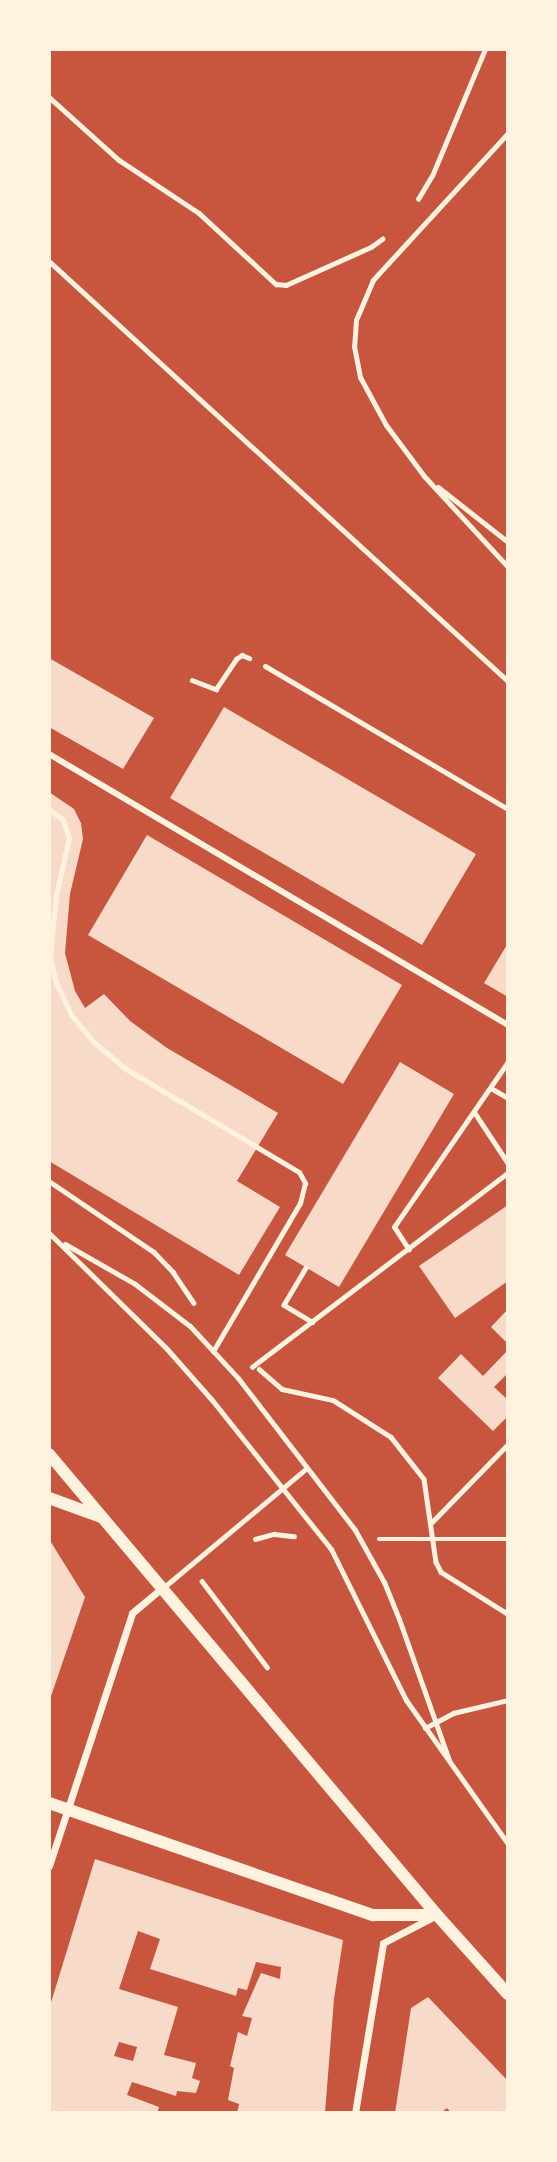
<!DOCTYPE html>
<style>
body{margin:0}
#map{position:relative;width:557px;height:2162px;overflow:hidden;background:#c8553d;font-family:Montserrat,sans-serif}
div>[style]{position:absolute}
.building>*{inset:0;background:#f7dbc8}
.path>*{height:4.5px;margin:-2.25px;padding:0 2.25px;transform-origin:2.25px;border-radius:2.25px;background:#fff3e0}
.service>*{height:5px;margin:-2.5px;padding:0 2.5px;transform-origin:2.5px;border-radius:2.5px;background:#fff3e0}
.pedestrian>*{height:6px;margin:-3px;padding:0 3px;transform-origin:3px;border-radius:3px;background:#fff3e0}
.minor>*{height:7px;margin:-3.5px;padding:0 3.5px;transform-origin:3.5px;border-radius:3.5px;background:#fff3e0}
.tertiary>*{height:12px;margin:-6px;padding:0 6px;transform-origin:6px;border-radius:6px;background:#fff3e0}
span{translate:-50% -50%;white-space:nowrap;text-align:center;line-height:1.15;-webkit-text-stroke:6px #fff3e0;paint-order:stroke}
.frame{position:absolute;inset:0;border:51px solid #fff3e0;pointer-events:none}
</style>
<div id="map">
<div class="building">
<div style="clip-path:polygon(49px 658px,154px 718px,123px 769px,49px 727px)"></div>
<div style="clip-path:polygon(224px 707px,476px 854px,422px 945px,170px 798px)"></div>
<div style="clip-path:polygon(49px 792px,74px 809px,81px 823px,83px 839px,70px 894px,65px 953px,75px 991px,85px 1008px,104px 994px,130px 1021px,167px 1048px,278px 1113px,237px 1181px,280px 1207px,239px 1275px,49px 1161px)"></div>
<div style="clip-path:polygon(147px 835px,402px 985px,343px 1084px,88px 935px)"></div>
<div style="clip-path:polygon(508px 943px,508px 997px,484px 983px)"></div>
<div style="clip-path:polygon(400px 1062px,454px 1094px,339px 1287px,285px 1255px)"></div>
<div style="clip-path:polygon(508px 1205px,508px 1281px,455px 1318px,419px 1266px)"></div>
<div style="clip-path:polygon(508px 1309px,508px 1344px,491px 1327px)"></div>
<div style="clip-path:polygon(508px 1350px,508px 1373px,494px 1387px,508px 1400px,508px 1416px,493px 1431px,438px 1378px,461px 1354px,483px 1376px)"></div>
<div style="clip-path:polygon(49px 1539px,85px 1597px,49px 1702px)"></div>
<div style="clip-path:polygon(evenodd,95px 1859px,343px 1940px,334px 1999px,325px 2113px,237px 2113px,239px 2104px,228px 2100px,234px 2068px,230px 2066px,238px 2032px,247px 2036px,252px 2018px,242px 2016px,261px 1973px,280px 1979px,281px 1967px,256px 1962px,247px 1990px,238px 1988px,236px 1996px,150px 1969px,160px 1939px,138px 1931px,119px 1989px,178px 2007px,164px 2055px,196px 2063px,192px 2078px,200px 2081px,196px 2093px,177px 2091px,176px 2096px,132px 2082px,127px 2095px,159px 2107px,157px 2113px,49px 2113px,49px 2009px,95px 1859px,119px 2042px,137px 2047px,133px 2061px,114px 2056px,119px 2042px)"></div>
<div style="clip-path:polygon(428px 1997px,508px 2081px,508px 2113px,451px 2113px,447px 2108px,441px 2113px,395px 2113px,411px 2008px)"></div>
</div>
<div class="path">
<div style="left:49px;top:97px;width:94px;rotate:42deg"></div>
<div style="left:119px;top:160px;width:96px;rotate:33.5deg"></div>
<div style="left:199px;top:213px;width:105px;rotate:42.7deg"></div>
<div style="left:276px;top:284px;width:10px;rotate:6deg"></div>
<div style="left:286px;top:285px;width:93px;rotate:-24.1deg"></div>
<div style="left:371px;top:247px;width:14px;rotate:-36deg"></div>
<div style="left:418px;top:199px;width:27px;rotate:-59deg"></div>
<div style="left:432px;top:176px;width:138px;rotate:-67.3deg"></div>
<div style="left:49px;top:261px;width:622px;rotate:42.46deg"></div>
<div style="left:192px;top:680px;width:26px;rotate:21deg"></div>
<div style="left:216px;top:689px;width:36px;rotate:-56deg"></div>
<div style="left:236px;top:659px;width:7px;rotate:-34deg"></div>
<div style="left:242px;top:655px;width:8px;rotate:23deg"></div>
<div style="left:491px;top:1088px;width:20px;rotate:30deg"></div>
<div style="left:475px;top:1113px;width:60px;rotate:56.6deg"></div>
<div style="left:49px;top:1181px;width:127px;rotate:34.1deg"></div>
<div style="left:154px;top:1252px;width:28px;rotate:46deg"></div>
<div style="left:173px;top:1272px;width:37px;rotate:56deg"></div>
<div style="left:409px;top:1250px;width:27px;rotate:-123deg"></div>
<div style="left:394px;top:1227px;width:201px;rotate:-55.4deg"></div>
<div style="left:306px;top:1268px;width:43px;rotate:120.7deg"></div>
<div style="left:284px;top:1305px;width:33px;rotate:31deg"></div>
<div style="left:252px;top:1367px;width:321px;rotate:-37.2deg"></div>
<div style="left:259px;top:1369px;width:30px;rotate:41deg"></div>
<div style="left:282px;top:1389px;width:52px;rotate:12.2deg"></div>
<div style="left:333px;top:1400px;width:69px;rotate:32.5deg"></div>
<div style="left:391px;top:1437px;width:53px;rotate:51.8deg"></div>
<div style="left:424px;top:1479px;width:84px;rotate:81.8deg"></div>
<div style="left:436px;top:1562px;width:11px;rotate:63deg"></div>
<div style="left:441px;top:1572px;width:79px;rotate:32.1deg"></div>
<div style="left:432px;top:1522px;width:109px;rotate:-45.7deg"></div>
<div style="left:255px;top:1539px;width:20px;rotate:-15deg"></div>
<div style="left:274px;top:1534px;width:20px;rotate:6deg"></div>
<div style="left:379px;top:1539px;width:129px"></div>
<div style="left:202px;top:1581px;width:108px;rotate:52.9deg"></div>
</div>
<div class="service">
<div style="left:508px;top:133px;width:200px;rotate:132.6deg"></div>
<div style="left:373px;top:280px;width:43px;rotate:113deg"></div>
<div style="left:356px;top:320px;width:26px;rotate:94deg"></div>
<div style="left:354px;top:346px;width:32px;rotate:79deg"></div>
<div style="left:360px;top:377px;width:55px;rotate:61.6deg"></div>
<div style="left:386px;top:425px;width:64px;rotate:53.3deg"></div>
<div style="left:424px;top:476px;width:124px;rotate:47.3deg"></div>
<div style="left:438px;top:487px;width:89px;rotate:38.2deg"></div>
<div style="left:265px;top:666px;width:282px;rotate:30.5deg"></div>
<div style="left:49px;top:809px;width:18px;rotate:38deg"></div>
<div style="left:63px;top:820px;width:19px;rotate:72deg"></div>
<div style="left:69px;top:838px;width:58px;rotate:102.8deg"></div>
<div style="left:56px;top:895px;width:61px;rotate:95.6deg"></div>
<div style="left:50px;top:956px;width:25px;rotate:78deg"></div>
<div style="left:55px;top:980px;width:40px;rotate:65deg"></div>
<div style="left:72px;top:1016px;width:35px;rotate:50deg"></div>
<div style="left:95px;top:1043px;width:40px;rotate:40deg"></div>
<div style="left:126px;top:1069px;width:201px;rotate:30.8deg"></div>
<div style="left:299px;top:1172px;width:13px;rotate:61deg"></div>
<div style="left:305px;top:1183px;width:21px;rotate:104deg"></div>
<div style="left:300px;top:1203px;width:172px;rotate:120.4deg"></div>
<div style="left:49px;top:1233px;width:165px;rotate:44.5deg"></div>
<div style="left:167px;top:1349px;width:68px;rotate:48.6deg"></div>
<div style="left:212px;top:1400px;width:191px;rotate:51.4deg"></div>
<div style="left:331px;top:1549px;width:169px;rotate:63.6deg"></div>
<div style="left:406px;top:1700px;width:176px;rotate:54.7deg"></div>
<div style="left:65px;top:1244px;width:81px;rotate:29.7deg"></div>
<div style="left:135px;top:1284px;width:69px;rotate:37.4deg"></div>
<div style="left:190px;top:1326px;width:71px;rotate:47.3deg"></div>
<div style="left:238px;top:1378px;width:192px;rotate:52.4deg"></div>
<div style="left:355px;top:1530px;width:60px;rotate:60.9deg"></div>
<div style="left:384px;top:1582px;width:40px;rotate:68deg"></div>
<div style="left:399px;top:1619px;width:150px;rotate:70.5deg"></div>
<div style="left:164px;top:1587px;width:186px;rotate:-39.8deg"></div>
<div style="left:425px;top:1728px;width:32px;rotate:-28deg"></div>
<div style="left:453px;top:1713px;width:57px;rotate:-13.3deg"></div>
</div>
<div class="pedestrian">
<div style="left:49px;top:754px;width:533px;rotate:30.56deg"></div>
</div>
<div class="minor">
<div style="left:49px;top:1866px;width:266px;rotate:-71.8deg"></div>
<div style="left:132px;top:1613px;width:38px;rotate:-40deg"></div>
<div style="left:355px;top:2113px;width:172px;rotate:-80.6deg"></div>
<div style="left:383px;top:1943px;width:56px;rotate:-27.5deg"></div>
</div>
<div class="tertiary">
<div style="left:49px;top:1454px;width:603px;rotate:49.91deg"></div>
<div style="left:437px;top:1915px;width:106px;rotate:48.1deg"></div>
<div style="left:49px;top:1498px;width:55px;rotate:20.1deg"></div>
<div style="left:49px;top:1803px;width:343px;rotate:19.1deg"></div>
<div style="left:373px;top:1915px;width:64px"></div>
</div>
<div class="frame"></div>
</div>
